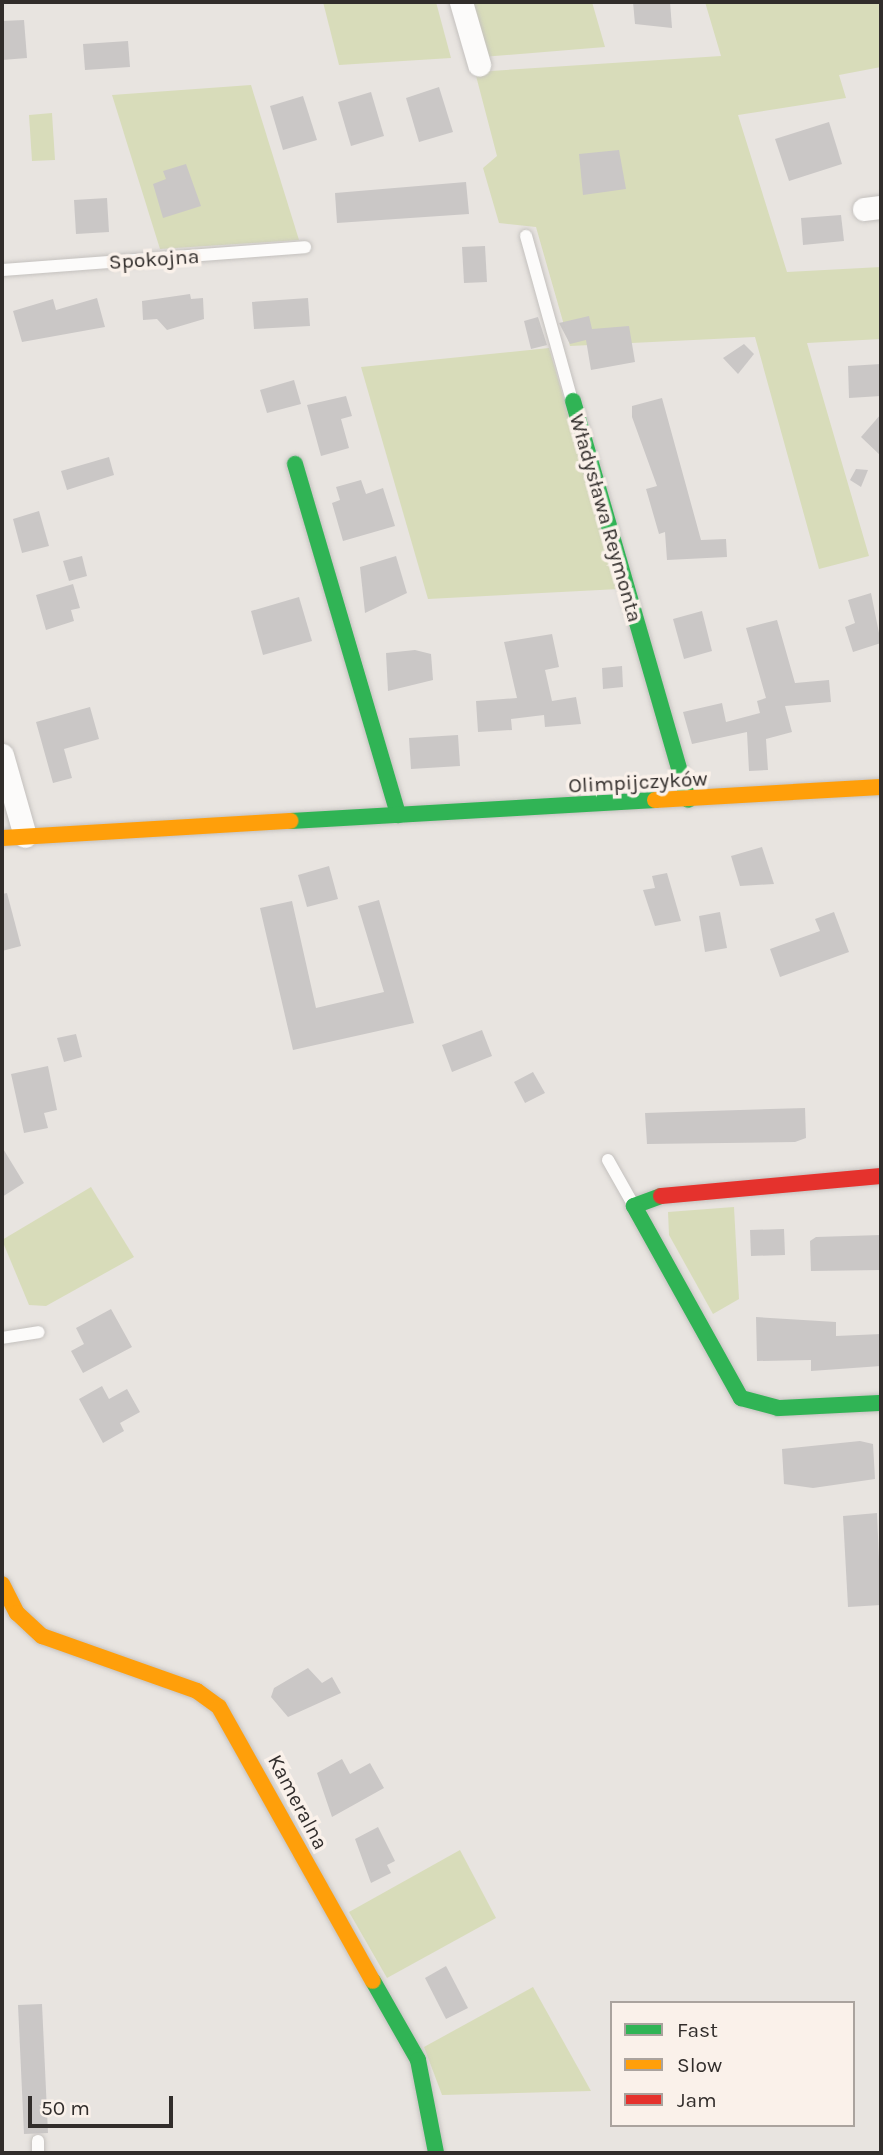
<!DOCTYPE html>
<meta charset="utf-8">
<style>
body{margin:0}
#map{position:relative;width:883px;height:2155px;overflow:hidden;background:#e8e4e0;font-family:Karla,sans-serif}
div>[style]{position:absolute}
.green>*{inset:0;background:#d8dcba}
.building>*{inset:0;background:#cac7c6}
.roads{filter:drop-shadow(0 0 2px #c4c1be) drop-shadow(0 0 2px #c4c1be)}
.lane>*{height:12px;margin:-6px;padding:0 6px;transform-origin:6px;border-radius:6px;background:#fcfbfa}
.street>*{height:23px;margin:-11.5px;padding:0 11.5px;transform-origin:11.5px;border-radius:11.5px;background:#fcfbfa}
.fast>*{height:16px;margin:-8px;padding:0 8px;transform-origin:8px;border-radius:8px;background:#30b455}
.slow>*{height:16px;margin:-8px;padding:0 8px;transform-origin:8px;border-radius:8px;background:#ff9f0a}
.jam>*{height:16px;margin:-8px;padding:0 8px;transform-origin:8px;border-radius:8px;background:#e5322d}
span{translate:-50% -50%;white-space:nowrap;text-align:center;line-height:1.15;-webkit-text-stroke:7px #faf1ea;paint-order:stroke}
.street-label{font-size:21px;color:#312d2b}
.frame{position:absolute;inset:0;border:4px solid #312d2b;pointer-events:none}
.legend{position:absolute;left:610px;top:2001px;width:245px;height:126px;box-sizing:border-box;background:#faf1ea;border:2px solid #aaa39e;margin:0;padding:9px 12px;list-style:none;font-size:21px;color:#312d2b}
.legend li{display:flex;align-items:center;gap:14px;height:35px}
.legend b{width:35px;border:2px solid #aaa39e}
.scale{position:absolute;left:28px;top:2096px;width:145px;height:32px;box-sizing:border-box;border:4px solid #312d2b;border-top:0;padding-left:9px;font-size:21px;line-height:24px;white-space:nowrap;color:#312d2b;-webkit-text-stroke:5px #faf1ea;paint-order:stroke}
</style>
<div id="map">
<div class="green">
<div style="clip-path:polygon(323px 2px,436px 2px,451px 58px,339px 65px)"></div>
<div style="clip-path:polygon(467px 2px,592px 2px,605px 47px,482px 57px)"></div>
<div style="clip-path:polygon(705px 2px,881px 2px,881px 67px,839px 75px,846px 98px,738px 115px,787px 272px,881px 267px,881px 339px,807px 343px,869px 556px,819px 569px,755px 337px,570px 346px,536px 227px,499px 223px,483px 168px,497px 156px,475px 72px,721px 56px)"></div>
<div style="clip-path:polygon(251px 85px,299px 240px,160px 249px,112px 95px)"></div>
<div style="clip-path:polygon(52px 113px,55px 160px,32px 161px,29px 115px)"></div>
<div style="clip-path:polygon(549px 348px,619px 589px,428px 599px,361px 367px)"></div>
<div style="clip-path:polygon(91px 1187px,134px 1257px,46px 1306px,29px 1305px,2px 1240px)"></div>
<div style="clip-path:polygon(734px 1207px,739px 1299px,713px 1314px,669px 1235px,668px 1212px)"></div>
<div style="clip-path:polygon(460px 1850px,496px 1918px,387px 1978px,349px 1912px)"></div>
<div style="clip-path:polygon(533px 1987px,591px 2091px,442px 2095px,424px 2047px)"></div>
</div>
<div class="building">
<div style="clip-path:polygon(633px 2px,670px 2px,672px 28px,635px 24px)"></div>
<div style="clip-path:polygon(24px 20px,27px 58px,2px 60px,2px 21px)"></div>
<div style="clip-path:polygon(128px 41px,130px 67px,85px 70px,83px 44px)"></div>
<div style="clip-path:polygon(439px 87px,453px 132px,419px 142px,406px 98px)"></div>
<div style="clip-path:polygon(371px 92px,384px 136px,351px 146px,338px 102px)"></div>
<div style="clip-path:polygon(303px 96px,317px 140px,283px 150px,270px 106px)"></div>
<div style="clip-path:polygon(829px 122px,842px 164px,789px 181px,775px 139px)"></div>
<div style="clip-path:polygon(619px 150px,626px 189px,583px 195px,579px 154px)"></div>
<div style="clip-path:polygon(186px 164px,201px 206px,163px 218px,153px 184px,166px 179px,163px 171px)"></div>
<div style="clip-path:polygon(466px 182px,469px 214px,337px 223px,335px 193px)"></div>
<div style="clip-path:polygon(107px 198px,109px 232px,76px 234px,74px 200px)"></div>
<div style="clip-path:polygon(841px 215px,844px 241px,803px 245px,801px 218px)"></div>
<div style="clip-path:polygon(485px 246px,487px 282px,464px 283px,462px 247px)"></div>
<div style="clip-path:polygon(190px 294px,191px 299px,203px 298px,204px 319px,167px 330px,157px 319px,143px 320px,142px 301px)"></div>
<div style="clip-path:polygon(97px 298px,105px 327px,22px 342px,13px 311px,53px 299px,56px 310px)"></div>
<div style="clip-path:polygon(308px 298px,310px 326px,254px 329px,252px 302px)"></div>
<div style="clip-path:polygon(589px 316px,592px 329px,629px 326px,635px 362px,591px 370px,586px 340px,570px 344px,559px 323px)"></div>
<div style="clip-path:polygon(538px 317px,547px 345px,531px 349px,524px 321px)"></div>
<div style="clip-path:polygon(744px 344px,754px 354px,738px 374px,723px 358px)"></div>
<div style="clip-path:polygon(881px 364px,881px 396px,849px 398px,848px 366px)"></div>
<div style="clip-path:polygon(294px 380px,301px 404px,267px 413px,260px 390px)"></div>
<div style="clip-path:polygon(346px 396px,352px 416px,341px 419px,349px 448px,321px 456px,307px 405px)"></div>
<div style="clip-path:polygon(662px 398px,701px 540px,726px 539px,727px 557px,667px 560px,665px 532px,659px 534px,646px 489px,657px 486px,632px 417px,632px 406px)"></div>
<div style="clip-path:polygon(881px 414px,881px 456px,861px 437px)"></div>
<div style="clip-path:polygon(109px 457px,114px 475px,67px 490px,61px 471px)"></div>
<div style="clip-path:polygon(856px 469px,868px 470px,861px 487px,850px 480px)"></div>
<div style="clip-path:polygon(361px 480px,366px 494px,383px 488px,395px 526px,343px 541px,332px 503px,340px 500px,336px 487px)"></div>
<div style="clip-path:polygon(39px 511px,49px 546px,22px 553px,13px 519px)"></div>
<div style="clip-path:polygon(82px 556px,87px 576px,69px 581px,63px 561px)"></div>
<div style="clip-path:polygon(396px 556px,407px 593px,365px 613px,360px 567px)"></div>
<div style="clip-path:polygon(73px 584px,80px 608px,71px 610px,74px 621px,46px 630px,36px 595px)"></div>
<div style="clip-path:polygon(871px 593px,881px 643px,853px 652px,845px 627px,855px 623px,848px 600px)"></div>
<div style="clip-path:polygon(299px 597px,312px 641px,263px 655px,251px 611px)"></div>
<div style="clip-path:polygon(702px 611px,712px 651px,684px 659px,673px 619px)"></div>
<div style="clip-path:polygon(777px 620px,795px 683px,829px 680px,831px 702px,785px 706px,792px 732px,766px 739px,768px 770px,749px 771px,747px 732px,692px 744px,683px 712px,722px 703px,726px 722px,760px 713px,757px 701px,766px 698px,746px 628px)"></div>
<div style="clip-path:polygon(552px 634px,559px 667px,545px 670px,552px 701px,576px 697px,581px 724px,545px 727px,544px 715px,511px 719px,512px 730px,478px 732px,476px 701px,517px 698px,504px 642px)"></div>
<div style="clip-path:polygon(415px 650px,431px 654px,433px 680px,388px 691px,386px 653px)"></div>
<div style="clip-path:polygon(622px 666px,623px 687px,603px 689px,602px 668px)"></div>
<div style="clip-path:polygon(90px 707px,99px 739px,64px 749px,72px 778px,53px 783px,36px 722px)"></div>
<div style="clip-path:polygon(458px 735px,460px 766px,411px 769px,409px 738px)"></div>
<div style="clip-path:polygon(762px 847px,774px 884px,740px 886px,731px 856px)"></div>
<div style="clip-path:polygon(329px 866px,338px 899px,307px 907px,298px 875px)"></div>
<div style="clip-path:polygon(667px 873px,681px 921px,655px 926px,643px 890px,655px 888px,652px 876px)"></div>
<div style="clip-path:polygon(7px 893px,21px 946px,2px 951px,2px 894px)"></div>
<div style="clip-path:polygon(379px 900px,414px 1023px,293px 1050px,260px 908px,292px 901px,316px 1008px,384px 992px,358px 906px)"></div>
<div style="clip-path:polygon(720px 912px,727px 948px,705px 952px,699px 916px)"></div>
<div style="clip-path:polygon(834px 912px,849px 952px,780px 977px,770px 949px,820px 931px,815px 919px)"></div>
<div style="clip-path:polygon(482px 1030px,492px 1056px,452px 1072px,442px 1045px)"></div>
<div style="clip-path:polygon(76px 1034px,82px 1057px,64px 1062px,57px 1038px)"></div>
<div style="clip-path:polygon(48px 1066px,57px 1110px,44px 1113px,48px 1128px,24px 1133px,11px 1074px)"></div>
<div style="clip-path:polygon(533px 1072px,545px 1093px,525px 1103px,514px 1082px)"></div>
<div style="clip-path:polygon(805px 1108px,806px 1138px,795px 1142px,647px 1144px,645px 1113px)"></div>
<div style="clip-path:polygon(2px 1147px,24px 1183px,2px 1197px)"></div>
<div style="clip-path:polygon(784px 1229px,785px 1255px,751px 1256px,750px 1230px)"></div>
<div style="clip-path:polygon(881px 1235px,881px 1270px,811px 1271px,810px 1241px,816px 1237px)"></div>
<div style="clip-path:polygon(111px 1309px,132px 1347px,83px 1373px,71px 1351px,84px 1344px,76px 1328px)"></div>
<div style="clip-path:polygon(756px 1317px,836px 1322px,836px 1336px,881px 1334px,881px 1366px,811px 1371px,811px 1360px,757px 1361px)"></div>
<div style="clip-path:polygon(102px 1386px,109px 1399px,127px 1389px,140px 1412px,120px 1423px,124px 1431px,103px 1443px,79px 1399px)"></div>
<div style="clip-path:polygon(860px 1441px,873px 1444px,875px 1479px,813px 1488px,784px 1484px,782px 1449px)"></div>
<div style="clip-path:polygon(877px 1513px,881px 1605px,848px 1607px,843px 1516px)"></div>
<div style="clip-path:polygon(308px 1668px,322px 1683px,332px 1677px,341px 1693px,288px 1717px,271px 1697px,274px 1688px)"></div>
<div style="clip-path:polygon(342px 1759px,350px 1774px,370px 1763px,384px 1788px,332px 1817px,317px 1773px)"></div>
<div style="clip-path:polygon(378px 1827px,395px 1861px,387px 1865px,391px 1873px,371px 1883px,355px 1839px)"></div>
<div style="clip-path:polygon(446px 1966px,468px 2008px,446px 2019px,425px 1978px)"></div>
<div style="clip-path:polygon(42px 2004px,48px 2133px,24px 2134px,18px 2005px)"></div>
</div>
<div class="roads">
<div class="lane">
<div style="left:526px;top:236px;width:171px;rotate:74.4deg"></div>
<div style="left:2px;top:270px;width:304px;rotate:-4.3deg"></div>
<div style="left:608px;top:1160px;width:53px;rotate:60.5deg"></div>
<div style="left:2px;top:1338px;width:37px;rotate:-9deg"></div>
<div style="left:38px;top:2141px;width:12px;rotate:90deg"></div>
</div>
<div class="street">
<div style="left:461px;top:2px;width:65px;rotate:73.8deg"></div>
<div style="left:864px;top:209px;width:17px;rotate:-7deg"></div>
<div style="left:2px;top:755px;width:84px;rotate:74.1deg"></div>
</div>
<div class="fast">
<div style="left:573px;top:401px;width:415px;rotate:73.9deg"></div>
<div style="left:295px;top:464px;width:366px;rotate:73.6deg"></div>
<div style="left:291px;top:821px;width:365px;rotate:-3.3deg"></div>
<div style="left:661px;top:1196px;width:29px;rotate:160deg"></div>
<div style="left:634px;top:1206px;width:220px;rotate:60.9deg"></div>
<div style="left:741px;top:1398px;width:38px;rotate:15deg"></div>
<div style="left:778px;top:1408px;width:103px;rotate:-2.8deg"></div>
<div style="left:373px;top:1981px;width:91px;rotate:60.3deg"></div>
<div style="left:418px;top:2060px;width:95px;rotate:79deg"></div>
</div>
<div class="slow">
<div style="left:655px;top:800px;width:226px;rotate:-3.3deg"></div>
<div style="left:2px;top:838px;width:289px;rotate:-3.4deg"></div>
<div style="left:2px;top:1584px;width:33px;rotate:63deg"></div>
<div style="left:17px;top:1613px;width:34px;rotate:43deg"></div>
<div style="left:42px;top:1636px;width:164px;rotate:19.5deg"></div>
<div style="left:197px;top:1691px;width:27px;rotate:36deg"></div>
<div style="left:219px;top:1707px;width:314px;rotate:60.7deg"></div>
</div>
<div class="jam">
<div style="left:661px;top:1196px;width:221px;rotate:-5.2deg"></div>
</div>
</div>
<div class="street-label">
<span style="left:154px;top:259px;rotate:-4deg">Spokojna</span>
<span style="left:606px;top:518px;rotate:74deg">Władysława Reymonta</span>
<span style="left:638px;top:782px;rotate:-3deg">Olimpijczyków</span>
<span style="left:298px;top:1802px;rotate:62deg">Kameralna</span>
</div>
<div class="frame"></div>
<ul class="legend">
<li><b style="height:9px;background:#30b455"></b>Fast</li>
<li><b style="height:9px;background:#ff9f0a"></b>Slow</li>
<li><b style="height:9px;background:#e5322d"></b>Jam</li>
</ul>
<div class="scale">50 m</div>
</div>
